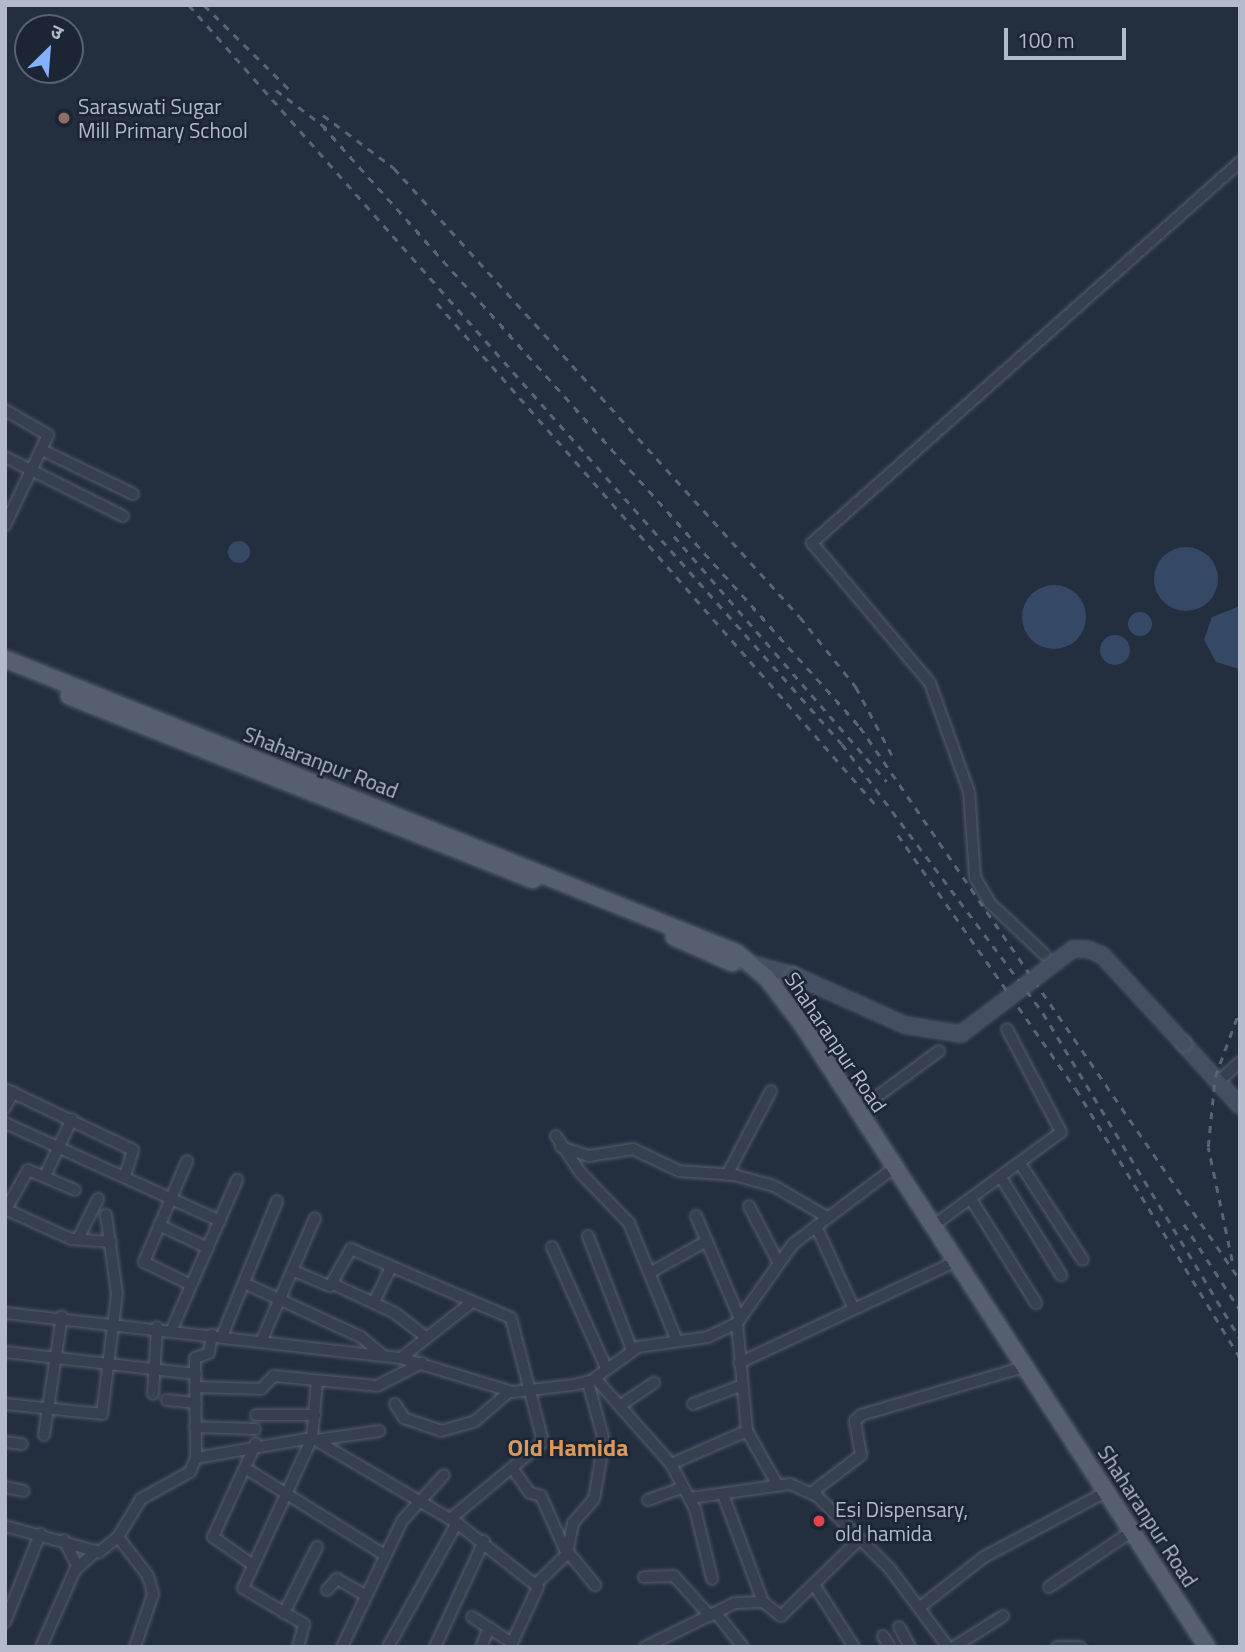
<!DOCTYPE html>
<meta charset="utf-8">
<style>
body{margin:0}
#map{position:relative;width:1245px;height:1652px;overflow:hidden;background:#232e3f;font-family:"Titillium Web","Noto Sans Devanagari",sans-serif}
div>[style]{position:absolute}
.water>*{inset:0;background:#354967}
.round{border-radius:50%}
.roads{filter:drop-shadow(0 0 2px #555e6d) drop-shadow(0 0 2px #555e6d)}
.minor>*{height:10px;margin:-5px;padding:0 5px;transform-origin:5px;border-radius:5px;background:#37404f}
.secondary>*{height:14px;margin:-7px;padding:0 7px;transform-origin:7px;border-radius:7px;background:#454f62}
.primary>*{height:16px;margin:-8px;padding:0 8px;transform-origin:8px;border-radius:8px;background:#555f6f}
.rail>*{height:2.5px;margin-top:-1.25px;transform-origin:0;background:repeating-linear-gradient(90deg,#596476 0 7px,transparent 0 14px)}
.bridges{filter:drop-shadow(0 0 2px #555e6d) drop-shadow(0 0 2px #555e6d)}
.secondary-bridge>*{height:14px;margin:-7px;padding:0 7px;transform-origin:7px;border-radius:7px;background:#454f62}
.dots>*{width:19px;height:19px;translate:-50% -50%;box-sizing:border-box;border:4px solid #1c2534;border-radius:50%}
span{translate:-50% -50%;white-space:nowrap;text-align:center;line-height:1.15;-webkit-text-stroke:5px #1c2534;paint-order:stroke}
.poi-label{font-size:21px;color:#b3bbca}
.left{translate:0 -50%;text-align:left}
.street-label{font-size:21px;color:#b3bbca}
.quarter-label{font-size:24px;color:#da985e;font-weight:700}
.frame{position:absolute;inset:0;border:7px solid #b3bbca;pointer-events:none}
.north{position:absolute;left:14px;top:14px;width:70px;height:70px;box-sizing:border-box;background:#1c2534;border:2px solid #586170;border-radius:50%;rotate:25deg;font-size:19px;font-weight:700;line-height:28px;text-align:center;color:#b3bbca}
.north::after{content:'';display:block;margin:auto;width:24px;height:32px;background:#85b0fd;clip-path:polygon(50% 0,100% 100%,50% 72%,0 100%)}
.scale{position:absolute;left:1004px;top:28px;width:122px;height:32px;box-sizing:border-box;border:4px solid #b3bbca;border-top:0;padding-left:9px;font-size:21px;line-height:24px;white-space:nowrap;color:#b3bbca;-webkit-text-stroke:5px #1c2534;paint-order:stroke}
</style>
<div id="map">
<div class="water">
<div class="round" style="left:228px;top:541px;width:22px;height:22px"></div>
<div class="round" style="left:1154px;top:547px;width:64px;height:64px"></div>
<div class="round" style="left:1022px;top:585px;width:64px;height:64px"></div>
<div style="clip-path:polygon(1240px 606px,1240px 669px,1239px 669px,1216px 662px,1204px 640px,1212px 617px)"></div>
<div class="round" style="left:1128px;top:612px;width:24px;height:24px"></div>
<div class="round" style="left:1100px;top:635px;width:30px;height:30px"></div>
</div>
<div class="roads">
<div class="minor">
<div style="left:5px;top:410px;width:50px;rotate:30.2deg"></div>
<div style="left:48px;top:435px;width:100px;rotate:115.5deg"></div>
<div style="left:42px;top:450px;width:101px;rotate:25.8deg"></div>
<div style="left:5px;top:457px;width:132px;rotate:26.6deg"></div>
<div style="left:1045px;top:955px;width:76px;rotate:-136.6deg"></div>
<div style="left:990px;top:903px;width:30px;rotate:-120deg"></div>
<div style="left:975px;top:877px;width:85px;rotate:-94deg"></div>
<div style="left:969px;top:792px;width:116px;rotate:-109.7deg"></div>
<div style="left:930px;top:683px;width:183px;rotate:-130.1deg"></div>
<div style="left:812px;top:543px;width:573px;rotate:-41.68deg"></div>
<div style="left:1219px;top:1081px;width:28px;rotate:-42deg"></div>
<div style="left:5px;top:1089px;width:142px;rotate:25.5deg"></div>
<div style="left:133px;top:1150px;width:27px;rotate:107deg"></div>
<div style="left:5px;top:1108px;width:18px;rotate:-63deg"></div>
<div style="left:856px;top:1112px;width:103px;rotate:-36.3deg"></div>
<div style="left:5px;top:1123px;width:236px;rotate:24.5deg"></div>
<div style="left:556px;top:1136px;width:43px;rotate:56.3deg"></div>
<div style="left:580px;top:1172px;width:71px;rotate:46.1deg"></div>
<div style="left:629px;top:1223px;width:127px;rotate:67.9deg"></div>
<div style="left:561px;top:1147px;width:29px;rotate:18deg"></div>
<div style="left:589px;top:1156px;width:45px;rotate:-9deg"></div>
<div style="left:633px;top:1149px;width:51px;rotate:25.6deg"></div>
<div style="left:679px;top:1171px;width:55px;rotate:4.2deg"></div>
<div style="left:734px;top:1175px;width:41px;rotate:15.4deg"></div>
<div style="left:774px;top:1186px;width:61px;rotate:30.3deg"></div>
<div style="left:187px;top:1161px;width:110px;rotate:113.1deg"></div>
<div style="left:144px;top:1262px;width:52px;rotate:26.1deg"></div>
<div style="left:1021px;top:1165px;width:113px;rotate:56.9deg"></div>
<div style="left:727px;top:1175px;width:95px;rotate:-62.4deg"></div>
<div style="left:45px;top:1176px;width:63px;rotate:-64.7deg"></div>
<div style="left:1002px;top:1179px;width:113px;rotate:58.4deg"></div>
<div style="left:971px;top:1199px;width:123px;rotate:58deg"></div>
<div style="left:749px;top:1206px;width:63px;rotate:62.6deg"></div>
<div style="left:5px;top:1209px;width:72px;rotate:24.4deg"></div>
<div style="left:71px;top:1239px;width:40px;rotate:4.3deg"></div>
<div style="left:5px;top:1211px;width:47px;rotate:-60.7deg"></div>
<div style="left:28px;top:1170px;width:51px;rotate:23.1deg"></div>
<div style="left:696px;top:1216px;width:112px;rotate:66.9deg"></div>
<div style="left:159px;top:1225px;width:54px;rotate:25.1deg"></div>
<div style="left:934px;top:1225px;width:157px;rotate:-36.2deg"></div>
<div style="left:1061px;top:1132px;width:116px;rotate:-117.7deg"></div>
<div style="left:816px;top:1226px;width:91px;rotate:65.4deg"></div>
<div style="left:588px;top:1236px;width:122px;rotate:68.9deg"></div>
<div style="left:78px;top:1239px;width:45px;rotate:-63.4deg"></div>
<div style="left:552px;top:1247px;width:133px;rotate:65.9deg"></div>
<div style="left:294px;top:1271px;width:39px;rotate:23deg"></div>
<div style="left:330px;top:1286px;width:43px;rotate:-60.4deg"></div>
<div style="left:351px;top:1249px;width:174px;rotate:23.3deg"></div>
<div style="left:511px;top:1318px;width:128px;rotate:75.5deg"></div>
<div style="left:543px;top:1442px;width:121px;rotate:140.4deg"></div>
<div style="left:651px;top:1272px;width:64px;rotate:-29deg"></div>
<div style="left:244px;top:1283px;width:129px;rotate:24.8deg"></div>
<div style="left:361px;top:1337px;width:30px;rotate:40deg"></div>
<div style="left:333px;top:1284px;width:68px;rotate:25.1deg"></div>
<div style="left:395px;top:1313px;width:37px;rotate:38deg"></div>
<div style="left:374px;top:1302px;width:39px;rotate:-64deg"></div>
<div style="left:5px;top:1313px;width:399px;rotate:6.5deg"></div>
<div style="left:401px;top:1358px;width:117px;rotate:16.9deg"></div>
<div style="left:513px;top:1392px;width:60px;rotate:-6.7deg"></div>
<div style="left:573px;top:1385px;width:18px;rotate:-13deg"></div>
<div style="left:591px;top:1381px;width:58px;rotate:-35.9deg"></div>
<div style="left:638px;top:1347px;width:71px;rotate:-8.1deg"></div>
<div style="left:708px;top:1337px;width:32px;rotate:-26deg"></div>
<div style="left:737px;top:1323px;width:97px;rotate:-54.7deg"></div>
<div style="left:793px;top:1244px;width:128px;rotate:-37deg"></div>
<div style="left:737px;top:1323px;width:108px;rotate:84.7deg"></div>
<div style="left:747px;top:1431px;width:61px;rotate:60.5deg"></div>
<div style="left:172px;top:1329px;width:163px;rotate:-66.4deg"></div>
<div style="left:222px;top:1336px;width:146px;rotate:-67.8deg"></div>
<div style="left:261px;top:1342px;width:135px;rotate:-66.5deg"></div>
<div style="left:5px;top:1352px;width:192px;rotate:6.6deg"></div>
<div style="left:401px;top:1358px;width:89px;rotate:-38.2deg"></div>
<div style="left:739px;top:1363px;width:233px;rotate:-25.1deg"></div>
<div style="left:595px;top:1378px;width:115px;rotate:48.5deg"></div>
<div style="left:671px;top:1464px;width:51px;rotate:61.9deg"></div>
<div style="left:695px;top:1509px;width:72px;rotate:76.3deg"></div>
<div style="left:196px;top:1387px;width:65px;rotate:1.8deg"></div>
<div style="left:261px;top:1389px;width:18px;rotate:-45deg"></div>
<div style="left:274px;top:1376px;width:103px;rotate:5.5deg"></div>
<div style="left:377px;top:1386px;width:51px;rotate:-27.1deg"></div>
<div style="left:153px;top:1394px;width:67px;rotate:-86.6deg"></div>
<div style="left:167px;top:1400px;width:29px;rotate:6deg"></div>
<div style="left:5px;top:1404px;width:98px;rotate:5.9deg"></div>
<div style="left:102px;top:1414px;width:121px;rotate:-82.9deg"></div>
<div style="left:117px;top:1294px;width:80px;rotate:-97.9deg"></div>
<div style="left:395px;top:1404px;width:17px;rotate:57deg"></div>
<div style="left:404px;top:1418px;width:39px;rotate:19deg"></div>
<div style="left:441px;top:1431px;width:35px;rotate:-16deg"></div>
<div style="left:475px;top:1421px;width:45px;rotate:-40.5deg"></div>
<div style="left:693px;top:1404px;width:50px;rotate:-21deg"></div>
<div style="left:621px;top:1405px;width:40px;rotate:-34deg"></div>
<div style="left:256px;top:1415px;width:59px"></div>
<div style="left:195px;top:1427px;width:60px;rotate:1.9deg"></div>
<div style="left:44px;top:1435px;width:120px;rotate:-81.4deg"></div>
<div style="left:316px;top:1440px;width:64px;rotate:-8.1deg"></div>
<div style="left:5px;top:1442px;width:17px;rotate:7deg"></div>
<div style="left:196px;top:1458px;width:118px;rotate:-9.8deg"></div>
<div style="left:312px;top:1438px;width:168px;rotate:30.4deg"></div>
<div style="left:457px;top:1523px;width:103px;rotate:38.3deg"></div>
<div style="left:538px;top:1587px;width:66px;rotate:115deg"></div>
<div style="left:671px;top:1464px;width:83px;rotate:-23.5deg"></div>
<div style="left:245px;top:1468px;width:163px;rotate:31.9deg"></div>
<div style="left:513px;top:1469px;width:29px;rotate:55deg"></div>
<div style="left:530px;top:1493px;width:11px;rotate:15deg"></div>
<div style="left:541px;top:1496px;width:64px;rotate:65.9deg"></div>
<div style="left:5px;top:1487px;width:19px;rotate:12deg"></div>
<div style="left:811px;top:1493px;width:63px;rotate:-37.2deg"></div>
<div style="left:861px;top:1455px;width:35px;rotate:-100deg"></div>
<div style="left:855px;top:1421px;width:8px;rotate:-45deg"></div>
<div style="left:861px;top:1415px;width:173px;rotate:-16.4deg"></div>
<div style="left:690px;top:1498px;width:101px;rotate:-8deg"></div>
<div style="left:790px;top:1484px;width:30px;rotate:24deg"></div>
<div style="left:817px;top:1496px;width:103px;rotate:45deg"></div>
<div style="left:890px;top:1569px;width:97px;rotate:53.4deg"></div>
<div style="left:648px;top:1500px;width:37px;rotate:-20deg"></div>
<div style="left:5px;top:1526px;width:98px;rotate:15.5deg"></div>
<div style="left:99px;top:1552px;width:24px;rotate:-38deg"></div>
<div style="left:118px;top:1537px;width:44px;rotate:-58.8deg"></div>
<div style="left:141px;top:1499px;width:56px;rotate:-28.9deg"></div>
<div style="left:190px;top:1472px;width:15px;rotate:-67deg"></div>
<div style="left:196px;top:1458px;width:100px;rotate:-90.6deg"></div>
<div style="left:195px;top:1358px;width:15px;rotate:-20deg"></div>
<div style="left:209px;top:1353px;width:19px;rotate:-81deg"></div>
<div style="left:118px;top:1537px;width:49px;rotate:52.4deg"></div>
<div style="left:148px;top:1576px;width:19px;rotate:74deg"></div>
<div style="left:153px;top:1594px;width:56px;rotate:108.8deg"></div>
<div style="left:64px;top:1540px;width:30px;rotate:63deg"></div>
<div style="left:568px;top:1552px;width:43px;rotate:50.7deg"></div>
<div style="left:253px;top:1565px;width:49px;rotate:-145deg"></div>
<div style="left:213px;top:1537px;width:103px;rotate:-65.4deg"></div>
<div style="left:644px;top:1577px;width:30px;rotate:-2deg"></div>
<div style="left:674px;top:1576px;width:54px;rotate:48deg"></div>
<div style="left:536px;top:1584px;width:43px;rotate:-44.1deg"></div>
<div style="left:567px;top:1554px;width:32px;rotate:-79deg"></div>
<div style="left:573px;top:1523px;width:32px;rotate:-49deg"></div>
<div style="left:594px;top:1499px;width:59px;rotate:-80.2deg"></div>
<div style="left:604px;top:1441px;width:61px;rotate:-105.2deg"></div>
<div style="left:815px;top:1586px;width:72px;rotate:57.4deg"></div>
<div style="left:1049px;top:1587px;width:95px;rotate:-33.9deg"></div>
<div style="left:327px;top:1590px;width:15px;rotate:-48deg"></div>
<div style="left:337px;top:1579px;width:34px;rotate:30deg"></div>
<div style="left:763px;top:1602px;width:23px;rotate:38deg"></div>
<div style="left:781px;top:1616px;width:110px;rotate:-44.3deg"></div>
<div style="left:920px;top:1607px;width:81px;rotate:-38deg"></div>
<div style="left:984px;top:1557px;width:134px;rotate:-28.1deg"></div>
<div style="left:284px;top:1613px;width:74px;rotate:-63.4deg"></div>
<div style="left:716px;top:1613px;width:43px;rotate:51.5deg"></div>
<div style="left:472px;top:1617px;width:48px;rotate:33deg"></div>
<div style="left:5px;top:1622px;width:95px;rotate:-68.3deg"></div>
<div style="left:899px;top:1627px;width:23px;rotate:61deg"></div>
<div style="left:883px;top:1636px;width:13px;rotate:58deg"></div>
<div style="left:41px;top:1647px;width:84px;rotate:-66.2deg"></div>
<div style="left:75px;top:1570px;width:27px;rotate:-42deg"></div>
<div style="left:298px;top:1647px;width:24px;rotate:-75deg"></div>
<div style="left:304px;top:1624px;width:71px;rotate:-149.5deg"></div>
<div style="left:243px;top:1588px;width:165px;rotate:-65.3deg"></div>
<div style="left:312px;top:1438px;width:57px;rotate:-85deg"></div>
<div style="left:342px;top:1647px;width:140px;rotate:-64.5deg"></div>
<div style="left:402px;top:1521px;width:62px;rotate:-47.6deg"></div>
<div style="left:388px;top:1647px;width:142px;rotate:-60.9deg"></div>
<div style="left:435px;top:1647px;width:117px;rotate:-65.2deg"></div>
<div style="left:481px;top:1647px;width:21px;rotate:-67deg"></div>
<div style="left:645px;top:1647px;width:100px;rotate:-26.1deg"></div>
<div style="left:735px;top:1603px;width:28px;rotate:-2deg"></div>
<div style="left:763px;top:1602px;width:112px;rotate:-110.4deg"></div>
<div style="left:954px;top:1647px;width:58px;rotate:-32.3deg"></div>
<div style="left:1057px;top:1647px;width:23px"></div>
</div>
<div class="secondary">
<div style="left:744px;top:962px;width:51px;rotate:14.9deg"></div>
<div style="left:1184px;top:1044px;width:84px;rotate:47.9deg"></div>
</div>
<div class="primary">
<div style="left:5px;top:659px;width:789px;rotate:21.88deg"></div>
<div style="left:737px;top:953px;width:38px;rotate:40deg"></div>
<div style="left:766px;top:977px;width:59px;rotate:52.5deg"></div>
<div style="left:802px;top:1024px;width:743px;rotate:56.97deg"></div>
<div style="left:69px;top:696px;width:499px;rotate:21.6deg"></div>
<div style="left:674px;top:937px;width:64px;rotate:23.8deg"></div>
</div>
</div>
<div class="rail">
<div style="left:189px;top:5px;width:986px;rotate:48.54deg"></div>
<div style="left:842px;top:744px;width:336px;rotate:53.2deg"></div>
<div style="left:1043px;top:1013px;width:380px;rotate:58.8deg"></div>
<div style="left:204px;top:5px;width:124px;rotate:44.7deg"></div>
<div style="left:276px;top:90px;width:66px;rotate:37deg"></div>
<div style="left:323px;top:115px;width:89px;rotate:36.7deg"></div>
<div style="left:394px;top:168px;width:605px;rotate:47.88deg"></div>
<div style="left:800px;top:617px;width:90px;rotate:51.3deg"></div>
<div style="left:856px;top:687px;width:77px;rotate:62.1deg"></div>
<div style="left:322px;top:125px;width:807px;rotate:48.21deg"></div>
<div style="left:860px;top:727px;width:671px;rotate:55.5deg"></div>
<div style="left:437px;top:303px;width:665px;rotate:48.84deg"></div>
<div style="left:674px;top:536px;width:325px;rotate:49.1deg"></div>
<div style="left:898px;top:835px;width:310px;rotate:55deg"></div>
<div style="left:1076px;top:1089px;width:315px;rotate:58.6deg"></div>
<div style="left:1184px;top:1224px;width:103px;rotate:56.9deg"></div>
<div style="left:1232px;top:1261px;width:116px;rotate:-101.9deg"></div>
<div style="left:1208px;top:1147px;width:70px;rotate:-84.3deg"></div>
<div style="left:1215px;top:1077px;width:72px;rotate:-69.8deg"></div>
</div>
<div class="bridges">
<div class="secondary-bridge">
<div style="left:793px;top:975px;width:123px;rotate:24.1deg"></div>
<div style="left:905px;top:1025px;width:57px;rotate:9.1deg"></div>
<div style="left:961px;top:1034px;width:141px;rotate:-37.2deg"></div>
<div style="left:1073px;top:949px;width:14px"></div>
<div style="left:1087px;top:949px;width:16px;rotate:22deg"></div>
<div style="left:1102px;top:955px;width:121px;rotate:47.3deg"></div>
</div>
</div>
<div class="dots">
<div style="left:64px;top:118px;background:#8d6e63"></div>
<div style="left:819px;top:1521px;background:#e0444e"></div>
</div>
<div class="poi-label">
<span class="left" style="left:78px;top:118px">Saraswati Sugar<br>Mill Primary School</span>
<span class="left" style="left:835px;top:1521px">Esi Dispensary,<br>old hamida</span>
</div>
<div class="street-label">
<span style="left:321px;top:762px;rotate:21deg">Shaharanpur Road</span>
<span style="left:836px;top:1042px;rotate:56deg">Shaharanpur Road</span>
<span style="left:1148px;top:1516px;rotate:57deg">Shaharanpur Road</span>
</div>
<div class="quarter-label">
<span style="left:568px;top:1448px">Old Hamida</span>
</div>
<div class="frame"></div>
<div class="north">उ</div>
<div class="scale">100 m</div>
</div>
